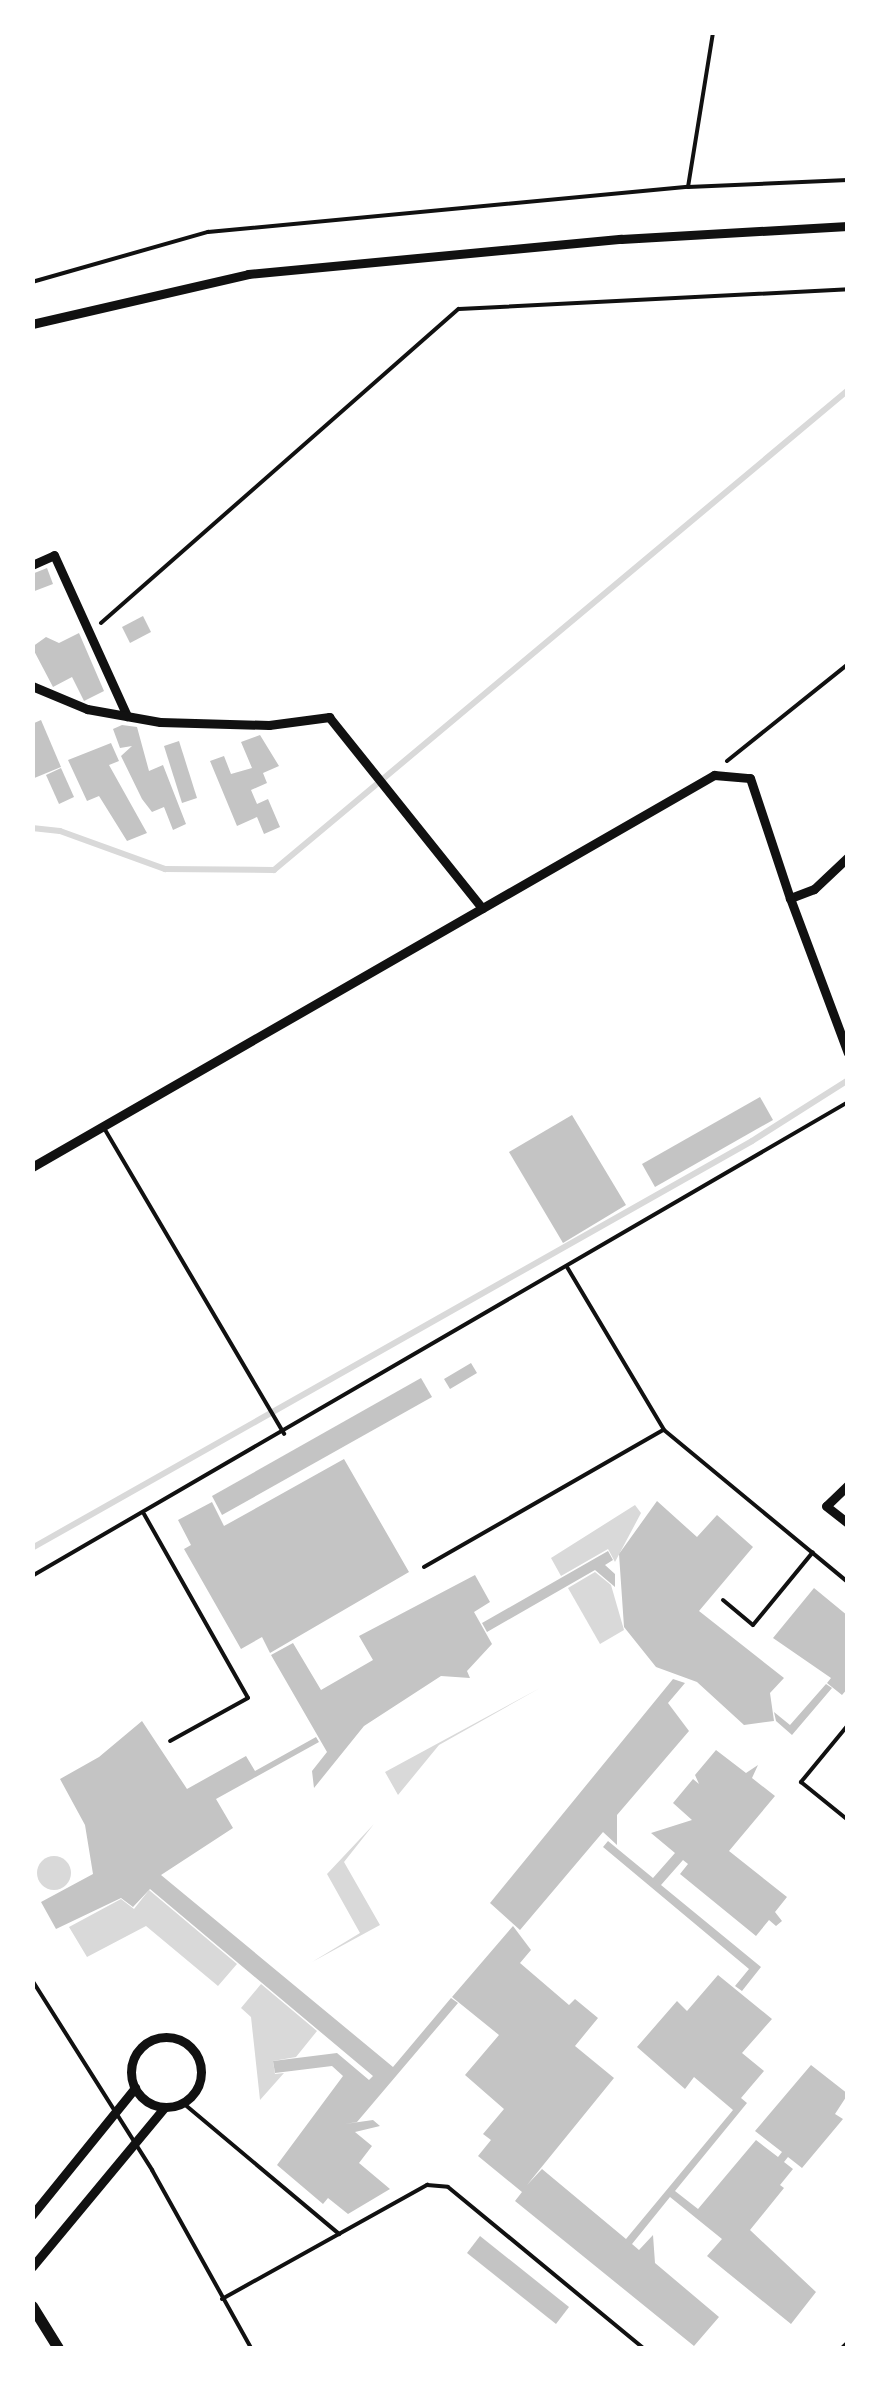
<!DOCTYPE html>
<style>
body{margin:0}
#map{position:relative;width:880px;height:2381px;overflow:hidden;background:#fff;font-family:Montserrat,sans-serif}
div>[style]{position:absolute}
.water>*{inset:0;background:#d9d9d9}
.round{border-radius:50%}
.stream>*{height:6px;margin:-3px;padding:0 3px;transform-origin:3px;border-radius:3px;background:#d9d9d9}
.building>*{inset:0;background:#c4c4c4}
.path>*{height:4px;margin:-2px;padding:0 2px;transform-origin:2px;border-radius:2px;background:#111}
.service>*{height:4px;margin:-2px;padding:0 2px;transform-origin:2px;border-radius:2px;background:#111}
.minor>*{height:9px;margin:-4.5px;padding:0 4.5px;transform-origin:4.5px;border-radius:4.5px;background:#111}
.minor>.ring{margin:-4.5px;padding:0;box-sizing:content-box;background:none;border:9px solid #111;border-radius:50%}
.secondary>*{height:11px;margin:-5.5px;padding:0 5.5px;transform-origin:5.5px;border-radius:5.5px;background:#111}
span{translate:-50% -50%;white-space:nowrap;text-align:center;line-height:1.15;-webkit-text-stroke:8px #fff;paint-order:stroke}
.frame{position:absolute;inset:0;border:35px solid #fff;pointer-events:none}
</style>
<div id="map">
<div class="water">
<div style="clip-path:polygon(635px 1505px,641px 1513px,615px 1562px,608px 1549px,561px 1576px,551px 1558px)"></div>
<div style="clip-path:polygon(595px 1572px,611px 1585px,624px 1630px,600px 1644px,568px 1588px)"></div>
<div style="clip-path:polygon(540px 1688px,439px 1745px,398px 1795px,385px 1772px)"></div>
<div style="clip-path:polygon(374px 1824px,344px 1862px,380px 1925px,312px 1962px,360px 1933px,327px 1874px)"></div>
<div class="round" style="left:37px;top:1856px;width:34px;height:34px"></div>
<div style="clip-path:polygon(149px 1890px,237px 1964px,218px 1986px,146px 1926px,87px 1957px,69px 1927px,121px 1899px,134px 1909px)"></div>
<div style="clip-path:polygon(261px 1984px,317px 2031px,296px 2057px,273px 2061px,275px 2074px,284px 2073px,260px 2100px,251px 2017px,241px 2008px)"></div>
</div>
<div class="stream">
<div style="left:32px;top:828px;width:28px;rotate:6deg"></div>
<div style="left:60px;top:831px;width:112px;rotate:19.9deg"></div>
<div style="left:165px;top:869px;width:109px;rotate:0.5deg"></div>
<div style="left:274px;top:870px;width:748px;rotate:-39.9deg"></div>
<div style="left:32px;top:1548px;width:827px;rotate:-29.48deg"></div>
<div style="left:752px;top:1141px;width:114px;rotate:-32.4deg"></div>
</div>
<div class="building">
<div style="clip-path:polygon(47px 568px,53px 584px,32px 592px,32px 574px)"></div>
<div style="clip-path:polygon(143px 616px,151px 632px,130px 643px,122px 627px)"></div>
<div style="clip-path:polygon(79px 633px,104px 691px,84px 701px,72px 677px,53px 687px,32px 647px,46px 637px,59px 643px)"></div>
<div style="clip-path:polygon(41px 720px,61px 767px,32px 779px,32px 724px)"></div>
<div style="clip-path:polygon(122px 725px,137px 727px,149px 771px,163px 765px,186px 824px,173px 830px,164px 807px,152px 812px,142px 799px,121px 756px,132px 746px,120px 748px,113px 729px)"></div>
<div style="clip-path:polygon(260px 735px,279px 766px,263px 773px,267px 783px,251px 790px,257px 804px,268px 799px,280px 827px,264px 834px,257px 817px,237px 826px,210px 761px,224px 756px,231px 774px,252px 768px,241px 742px)"></div>
<div style="clip-path:polygon(179px 741px,197px 798px,182px 803px,164px 746px)"></div>
<div style="clip-path:polygon(111px 743px,119px 761px,109px 765px,147px 833px,127px 841px,99px 796px,87px 801px,68px 760px)"></div>
<div style="clip-path:polygon(61px 768px,74px 797px,59px 804px,46px 775px)"></div>
<div style="clip-path:polygon(760px 1097px,773px 1120px,655px 1187px,642px 1164px)"></div>
<div style="clip-path:polygon(572px 1115px,626px 1205px,563px 1243px,509px 1152px)"></div>
<div style="clip-path:polygon(471px 1363px,477px 1373px,450px 1389px,444px 1379px)"></div>
<div style="clip-path:polygon(421px 1378px,432px 1397px,222px 1515px,212px 1496px)"></div>
<div style="clip-path:polygon(344px 1459px,409px 1572px,270px 1653px,262px 1637px,241px 1649px,184px 1549px,191px 1545px,178px 1520px,212px 1502px,224px 1526px)"></div>
<div style="clip-path:polygon(657px 1501px,697px 1537px,717px 1515px,753px 1547px,699px 1611px,784px 1678px,770px 1693px,774px 1721px,744px 1725px,697px 1682px,656px 1667px,624px 1627px,619px 1554px)"></div>
<div style="clip-path:polygon(608px 1551px,613px 1560px,605px 1565px,615px 1574px,615px 1587px,595px 1570px,487px 1632px,482px 1623px)"></div>
<div style="clip-path:polygon(475px 1575px,490px 1602px,474px 1612px,492px 1644px,467px 1671px,470px 1678px,441px 1676px,364px 1726px,314px 1788px,312px 1771px,327px 1752px,271px 1655px,293px 1643px,321px 1690px,373px 1660px,359px 1636px)"></div>
<div style="clip-path:polygon(814px 1588px,848px 1616px,848px 1688px,842px 1695px,827px 1683px,831px 1678px,773px 1638px)"></div>
<div style="clip-path:polygon(673px 1679px,685px 1683px,668px 1703px,689px 1731px,617px 1815px,617px 1845px,603px 1832px,520px 1930px,490px 1903px)"></div>
<div style="clip-path:polygon(826px 1684px,832px 1688px,792px 1735px,776px 1721px,774px 1712px,790px 1725px)"></div>
<div style="clip-path:polygon(142px 1721px,187px 1789px,246px 1756px,255px 1771px,316px 1737px,319px 1742px,216px 1799px,233px 1828px,161px 1875px,393px 2067px,451px 1998px,458px 2003px,357px 2122px,345px 2124px,373px 2120px,380px 2126px,355px 2132px,372px 2146px,359px 2163px,390px 2189px,348px 2214px,328px 2198px,323px 2204px,277px 2165px,343px 2076px,332px 2066px,275px 2073px,273px 2061px,337px 2053px,369px 2080px,373px 2076px,150px 1889px,133px 1907px,121px 1898px,56px 1929px,41px 1902px,93px 1874px,85px 1825px,60px 1779px,99px 1757px)"></div>
<div style="clip-path:polygon(716px 1750px,746px 1773px,758px 1765px,752px 1778px,775px 1796px,729px 1851px,787px 1897px,775px 1912px,782px 1921px,776px 1926px,769px 1920px,756px 1936px,680px 1874px,688px 1864px,683px 1860px,661px 1885px,761px 1967px,742px 1991px,735px 1986px,749px 1969px,603px 1847px,608px 1841px,653px 1878px,675px 1853px,651px 1833px,692px 1820px,673px 1803px,693px 1779px,699px 1784px,695px 1775px)"></div>
<div style="clip-path:polygon(513px 1926px,531px 1950px,520px 1963px,569px 2005px,575px 1999px,598px 2018px,575px 2046px,614px 2078px,527px 2185px,542px 2169px,626px 2239px,733px 2110px,694px 2077px,685px 2089px,637px 2047px,677px 2001px,687px 2011px,718px 1975px,772px 2019px,742px 2053px,764px 2071px,741px 2098px,747px 2103px,675px 2191px,698px 2209px,756px 2140px,778px 2157px,782px 2152px,755px 2131px,811px 2065px,848px 2094px,835px 2114px,843px 2119px,802px 2168px,788px 2157px,784px 2162px,793px 2169px,780px 2185px,784px 2188px,750px 2230px,816px 2292px,791px 2324px,707px 2256px,722px 2239px,670px 2197px,632px 2244px,639px 2250px,653px 2235px,655px 2263px,719px 2317px,694px 2346px,515px 2201px,522px 2192px,478px 2156px,491px 2140px,483px 2134px,504px 2109px,465px 2075px,499px 2035px,452px 1997px)"></div>
<div style="clip-path:polygon(480px 2236px,569px 2307px,556px 2324px,467px 2253px)"></div>
</div>
<div class="path">
<div style="left:688px;top:187px;width:160px;rotate:-2.5deg"></div>
<div style="left:32px;top:282px;width:183px;rotate:-15.9deg"></div>
<div style="left:208px;top:232px;width:482px;rotate:-5.4deg"></div>
<div style="left:688px;top:187px;width:157px;rotate:-80.8deg"></div>
<div style="left:101px;top:623px;width:476px;rotate:-41.3deg"></div>
<div style="left:459px;top:309px;width:390px;rotate:-2.9deg"></div>
<div style="left:727px;top:761px;width:155px;rotate:-38.7deg"></div>
</div>
<div class="service">
<div style="left:104px;top:1128px;width:355px;rotate:59.5deg"></div>
<div style="left:567px;top:1267px;width:190px;rotate:59.2deg"></div>
<div style="left:664px;top:1430px;width:239px;rotate:39.6deg"></div>
<div style="left:144px;top:1514px;width:211px;rotate:60.5deg"></div>
<div style="left:248px;top:1698px;width:89px;rotate:151.1deg"></div>
<div style="left:424px;top:1567px;width:275px;rotate:-29.8deg"></div>
<div style="left:32px;top:1576px;width:944px;rotate:-30.15deg"></div>
<div style="left:723px;top:1600px;width:39px;rotate:40deg"></div>
<div style="left:753px;top:1625px;width:94px;rotate:-50.6deg"></div>
<div style="left:848px;top:1725px;width:74px;rotate:129.5deg"></div>
<div style="left:801px;top:1782px;width:60px;rotate:39deg"></div>
<div style="left:32px;top:1980px;width:225px;rotate:57.7deg"></div>
<div style="left:152px;top:2170px;width:204px;rotate:60.9deg"></div>
<div style="left:183px;top:2103px;width:204px;rotate:40deg"></div>
<div style="left:222px;top:2299px;width:235px;rotate:-29.1deg"></div>
<div style="left:427px;top:2185px;width:21px;rotate:5deg"></div>
<div style="left:448px;top:2187px;width:253px;rotate:39.5deg"></div>
<div style="left:842px;top:2348px;width:8px;rotate:-45deg"></div>
</div>
<div class="minor">
<div style="left:32px;top:324px;width:222px;rotate:-13deg"></div>
<div style="left:248px;top:274px;width:375px;rotate:-5.4deg"></div>
<div style="left:621px;top:239px;width:227px;rotate:-3.3deg"></div>
<div style="left:32px;top:565px;width:24px;rotate:-24deg"></div>
<div style="left:54px;top:555px;width:177px;rotate:65.6deg"></div>
<div style="left:32px;top:686px;width:60px;rotate:22.7deg"></div>
<div style="left:87px;top:709px;width:74px;rotate:10.1deg"></div>
<div style="left:160px;top:722px;width:109px;rotate:1.6deg"></div>
<div style="left:269px;top:725px;width:61px;rotate:-7.6deg"></div>
<div style="left:329px;top:717px;width:245px;rotate:51.3deg"></div>
<div style="left:848px;top:857px;width:47px;rotate:136.7deg"></div>
<div style="left:814px;top:889px;width:26px;rotate:159deg"></div>
<div style="left:790px;top:898px;width:165px;rotate:69.5deg"></div>
<div style="left:32px;top:1167px;width:787px;rotate:-29.89deg"></div>
<div style="left:714px;top:775px;width:36px;rotate:5deg"></div>
<div style="left:750px;top:778px;width:126px;rotate:71.6deg"></div>
<div style="left:848px;top:1485px;width:30px;rotate:136deg"></div>
<div style="left:826px;top:1506px;width:28px;rotate:38deg"></div>
<div class="ring" style="left:131px;top:2037px;width:61px;height:61px"></div>
<div style="left:32px;top:2215px;width:164px;rotate:-51deg"></div>
<div style="left:32px;top:2267px;width:208px;rotate:-50.3deg"></div>
</div>
<div class="secondary">
<div style="left:32px;top:2306px;width:49px;rotate:58.2deg"></div>
</div>
<div class="frame"></div>
</div>
